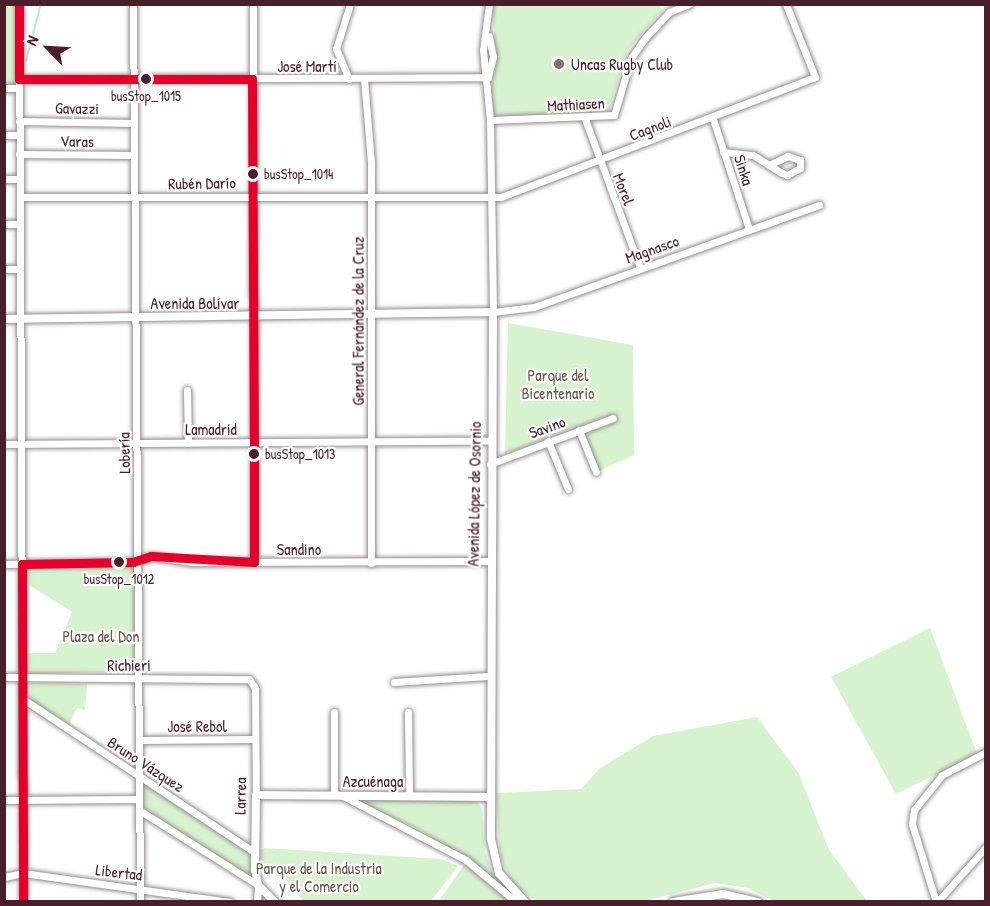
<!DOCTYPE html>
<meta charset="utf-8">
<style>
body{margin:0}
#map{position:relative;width:990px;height:906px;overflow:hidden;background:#fff;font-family:"Patrick Hand",sans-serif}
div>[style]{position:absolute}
.green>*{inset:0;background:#d7f2cf}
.stream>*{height:1.5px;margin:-0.75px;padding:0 0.75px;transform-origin:0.75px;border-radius:0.75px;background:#b6e2fa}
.roads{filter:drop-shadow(0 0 2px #948c8e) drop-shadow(0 0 2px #948c8e)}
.minor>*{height:7px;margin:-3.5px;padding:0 3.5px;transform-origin:3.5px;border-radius:3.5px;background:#fff}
.major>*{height:8px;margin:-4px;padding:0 4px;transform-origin:4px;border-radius:4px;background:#fff}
.bus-1>*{height:9px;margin:-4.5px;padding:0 4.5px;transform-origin:4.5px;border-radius:4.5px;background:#e4002b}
.dots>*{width:16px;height:16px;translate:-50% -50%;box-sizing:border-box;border:3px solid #fff;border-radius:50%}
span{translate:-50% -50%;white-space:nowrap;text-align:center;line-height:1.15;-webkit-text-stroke:4.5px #fff;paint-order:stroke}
.bus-label{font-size:14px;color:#4a1f2b}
.left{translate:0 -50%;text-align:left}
.poi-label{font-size:16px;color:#4a1f2b}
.street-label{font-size:16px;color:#4a1f2b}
.park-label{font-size:16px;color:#6a5b50}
.frame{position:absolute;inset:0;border:6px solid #4a1f2b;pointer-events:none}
.north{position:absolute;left:18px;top:18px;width:60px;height:60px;-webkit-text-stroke:4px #fff;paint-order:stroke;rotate:295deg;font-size:16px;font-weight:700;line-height:24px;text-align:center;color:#4a1f2b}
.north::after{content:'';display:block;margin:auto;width:21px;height:27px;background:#4a1f2b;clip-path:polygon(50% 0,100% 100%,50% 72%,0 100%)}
</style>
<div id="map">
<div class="green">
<div style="clip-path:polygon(5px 5px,15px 5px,16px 87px,5px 86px)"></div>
<div style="clip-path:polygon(493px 5px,659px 5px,662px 10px,627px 51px,607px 115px,496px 117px,490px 101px,495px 61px)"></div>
<div style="clip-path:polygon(508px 323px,633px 345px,634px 455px,596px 472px,578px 430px,505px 454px)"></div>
<div style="clip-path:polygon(27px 566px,136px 566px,137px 671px,26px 674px,26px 653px,55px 653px,72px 612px,26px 583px)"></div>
<div style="clip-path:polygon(930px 628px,977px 754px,896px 794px,831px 677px)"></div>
<div style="clip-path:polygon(30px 683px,87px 684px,85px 710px,77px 708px,69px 724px,29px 699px)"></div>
<div style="clip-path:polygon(757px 717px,798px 772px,829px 850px,867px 901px,774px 901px,748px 888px,715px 883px,645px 901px,536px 901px,511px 881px,500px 855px,496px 793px,581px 789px,599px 769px,653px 736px)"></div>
<div style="clip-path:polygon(143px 783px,251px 852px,251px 877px,142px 808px)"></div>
<div style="clip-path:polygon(352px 799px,475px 800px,482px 808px,485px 852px,496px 883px,421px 830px)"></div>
<div style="clip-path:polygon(265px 848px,441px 859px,458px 866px,431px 901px,303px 901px,279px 872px,272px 867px,261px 872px,257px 851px)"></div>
<div style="clip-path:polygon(464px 865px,470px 867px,511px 901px,438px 902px)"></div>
</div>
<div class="stream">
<div style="left:26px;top:61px;width:59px;rotate:-75.3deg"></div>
</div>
<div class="roads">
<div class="minor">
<div style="left:19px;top:4px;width:898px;rotate:89.74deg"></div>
<div style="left:133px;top:4px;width:898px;rotate:89.55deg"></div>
<div style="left:253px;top:4px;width:558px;rotate:89.9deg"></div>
<div style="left:489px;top:4px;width:46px;rotate:97.4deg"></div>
<div style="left:483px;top:50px;width:70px;rotate:84.3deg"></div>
<div style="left:490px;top:120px;width:192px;rotate:89.1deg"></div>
<div style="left:493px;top:312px;width:41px;rotate:-7deg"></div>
<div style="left:534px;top:307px;width:303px;rotate:-19.7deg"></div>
<div style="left:488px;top:77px;width:21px;rotate:-76deg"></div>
<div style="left:493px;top:57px;width:21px;rotate:-101deg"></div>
<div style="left:19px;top:79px;width:469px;rotate:-0.2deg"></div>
<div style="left:349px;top:79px;width:33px;rotate:-113deg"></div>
<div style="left:336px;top:49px;width:47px;rotate:-72.7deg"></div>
<div style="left:364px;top:79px;width:84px;rotate:85.2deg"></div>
<div style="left:371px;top:163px;width:400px;rotate:90deg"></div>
<div style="left:4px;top:88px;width:15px"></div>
<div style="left:585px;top:119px;width:159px;rotate:69.7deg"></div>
<div style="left:713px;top:119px;width:116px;rotate:71.9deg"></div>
<div style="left:490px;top:120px;width:124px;rotate:-2.3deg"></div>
<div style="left:614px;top:115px;width:59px;rotate:-73.4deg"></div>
<div style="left:631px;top:58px;width:24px;rotate:-55deg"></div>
<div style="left:645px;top:38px;width:35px;rotate:-47deg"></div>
<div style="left:669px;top:12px;width:22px;rotate:-22deg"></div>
<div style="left:19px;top:121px;width:115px;rotate:1deg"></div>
<div style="left:4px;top:135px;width:15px"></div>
<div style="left:723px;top:152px;width:30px;rotate:6deg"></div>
<div style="left:753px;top:155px;width:32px;rotate:32deg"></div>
<div style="left:780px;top:172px;width:8px;rotate:23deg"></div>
<div style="left:787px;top:175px;width:15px;rotate:-28deg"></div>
<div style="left:800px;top:168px;width:8px;rotate:-90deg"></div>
<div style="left:800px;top:160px;width:13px;rotate:-162deg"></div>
<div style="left:788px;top:156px;width:21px;rotate:155deg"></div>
<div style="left:19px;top:154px;width:115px;rotate:0.5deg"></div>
<div style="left:4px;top:179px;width:16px"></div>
<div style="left:20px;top:197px;width:481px"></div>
<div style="left:501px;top:197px;width:336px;rotate:-20.9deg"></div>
<div style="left:815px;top:77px;width:79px;rotate:-111.7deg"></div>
<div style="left:4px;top:224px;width:16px"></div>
<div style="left:4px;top:269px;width:16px"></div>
<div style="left:187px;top:390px;width:53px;rotate:88.9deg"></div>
<div style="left:579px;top:430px;width:45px;rotate:68deg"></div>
<div style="left:548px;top:441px;width:52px;rotate:67.4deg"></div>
<div style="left:4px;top:444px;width:486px;rotate:-0.4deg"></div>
<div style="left:490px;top:464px;width:131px;rotate:-20.5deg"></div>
<div style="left:4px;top:564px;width:129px;rotate:-0.9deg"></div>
<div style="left:133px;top:562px;width:19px;rotate:-18deg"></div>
<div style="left:151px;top:556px;width:40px;rotate:8.5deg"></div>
<div style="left:191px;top:562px;width:297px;rotate:-0.2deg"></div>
<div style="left:4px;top:677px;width:245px;rotate:0.5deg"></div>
<div style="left:249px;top:679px;width:11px;rotate:56deg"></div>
<div style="left:255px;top:688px;width:107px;rotate:89.5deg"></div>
<div style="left:394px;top:682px;width:94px;rotate:-3.7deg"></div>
<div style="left:23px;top:699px;width:276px;rotate:33.5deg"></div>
<div style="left:408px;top:712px;width:84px;rotate:89.3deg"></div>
<div style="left:139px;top:740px;width:116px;rotate:-0.5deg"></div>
<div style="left:334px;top:795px;width:83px;rotate:-90deg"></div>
<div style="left:343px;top:796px;width:139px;rotate:27.5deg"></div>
<div style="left:466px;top:860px;width:65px;rotate:40deg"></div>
<div style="left:4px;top:800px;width:135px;rotate:-0.4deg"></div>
<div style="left:139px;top:810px;width:141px;rotate:32.2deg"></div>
<div style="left:258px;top:885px;width:17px;rotate:93deg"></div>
<div style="left:4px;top:877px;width:19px;rotate:-12deg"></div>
<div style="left:23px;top:873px;width:209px;rotate:8deg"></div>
<div style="left:936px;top:902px;width:82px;rotate:-107.1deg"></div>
<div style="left:912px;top:824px;width:14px;rotate:-82deg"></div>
<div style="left:914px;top:810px;width:45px;rotate:-51.3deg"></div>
<div style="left:942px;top:775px;width:50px;rotate:-27.6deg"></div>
<div style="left:937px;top:902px;width:74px;rotate:-48.3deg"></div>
</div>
<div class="major">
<div style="left:4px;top:319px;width:489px;rotate:-0.8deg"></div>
<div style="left:493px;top:312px;width:527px;rotate:90.22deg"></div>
<div style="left:491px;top:839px;width:35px;rotate:77deg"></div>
<div style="left:499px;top:873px;width:39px;rotate:48deg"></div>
<div style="left:275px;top:902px;width:24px;rotate:-135deg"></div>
<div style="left:258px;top:885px;width:15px;rotate:-101deg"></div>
<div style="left:255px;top:870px;width:75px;rotate:-89.2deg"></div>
<div style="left:256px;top:795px;width:233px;rotate:0.5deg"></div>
<div style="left:673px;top:902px;width:51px;rotate:-9.1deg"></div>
<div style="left:723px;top:894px;width:36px;rotate:13deg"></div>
</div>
</div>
<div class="bus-1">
<div style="left:19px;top:4px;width:75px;rotate:90deg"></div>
<div style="left:19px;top:79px;width:233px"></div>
<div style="left:252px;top:79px;width:363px;rotate:89.7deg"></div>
<div style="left:254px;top:442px;width:120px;rotate:90deg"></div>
<div style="left:254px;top:562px;width:103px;rotate:-176.7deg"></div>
<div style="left:151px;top:556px;width:19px;rotate:162deg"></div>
<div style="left:133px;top:562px;width:111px;rotate:179deg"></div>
<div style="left:22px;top:564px;width:338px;rotate:89.8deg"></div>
</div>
<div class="dots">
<div style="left:559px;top:64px;background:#896d75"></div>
<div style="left:146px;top:79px;background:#4a1f2b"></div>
<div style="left:253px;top:174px;background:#4a1f2b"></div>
<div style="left:254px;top:454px;background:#4a1f2b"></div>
<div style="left:119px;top:562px;background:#4a1f2b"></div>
</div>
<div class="bus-label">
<span style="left:146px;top:96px">busStop_1015</span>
<span class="left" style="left:264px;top:174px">busStop_1014</span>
<span class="left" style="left:265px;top:454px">busStop_1013</span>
<span style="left:119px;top:579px">busStop_1012</span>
</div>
<div class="poi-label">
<span class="left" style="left:571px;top:64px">Uncas Rugby Club</span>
</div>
<div class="street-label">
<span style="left:307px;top:66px">José Martí</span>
<span style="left:576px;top:104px;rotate:-3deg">Mathiasen</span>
<span style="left:77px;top:108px;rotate:1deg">Gavazzi</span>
<span style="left:650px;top:128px;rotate:-21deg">Cagnoli</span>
<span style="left:77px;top:141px;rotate:1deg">Varas</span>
<span style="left:744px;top:170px;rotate:72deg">Sinka</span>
<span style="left:202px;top:183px;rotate:-1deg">Rubén Darío</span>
<span style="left:624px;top:189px;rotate:69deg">Morel</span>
<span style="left:652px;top:249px;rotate:-19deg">Magnasco</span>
<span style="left:195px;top:303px">Avenida Bolívar</span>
<span style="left:358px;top:321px;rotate:-90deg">General Fernández de la Cruz</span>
<span style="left:547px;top:427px;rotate:-20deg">Savino</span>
<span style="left:211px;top:429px">Lamadrid</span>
<span style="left:124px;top:453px;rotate:-91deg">Lobería</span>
<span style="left:474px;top:494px;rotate:-89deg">Avenida López de Osornio</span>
<span style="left:299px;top:549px">Sandino</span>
<span style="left:129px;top:665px">Richieri</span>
<span style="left:197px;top:726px">José Rebol</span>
<span style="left:146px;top:764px;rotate:33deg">Bruno Vázquez</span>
<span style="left:373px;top:781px">Azcuénaga</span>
<span style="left:240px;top:796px;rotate:-89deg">Larrea</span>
<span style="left:119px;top:872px;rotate:7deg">Libertad</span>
</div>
<div class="park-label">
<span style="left:558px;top:384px">Parque del<br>Bicentenario</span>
<span style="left:101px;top:636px">Plaza del Don</span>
<span style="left:319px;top:877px">Parque de la Industria<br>y el Comercio</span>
</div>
<div class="frame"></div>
<div class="north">N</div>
</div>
